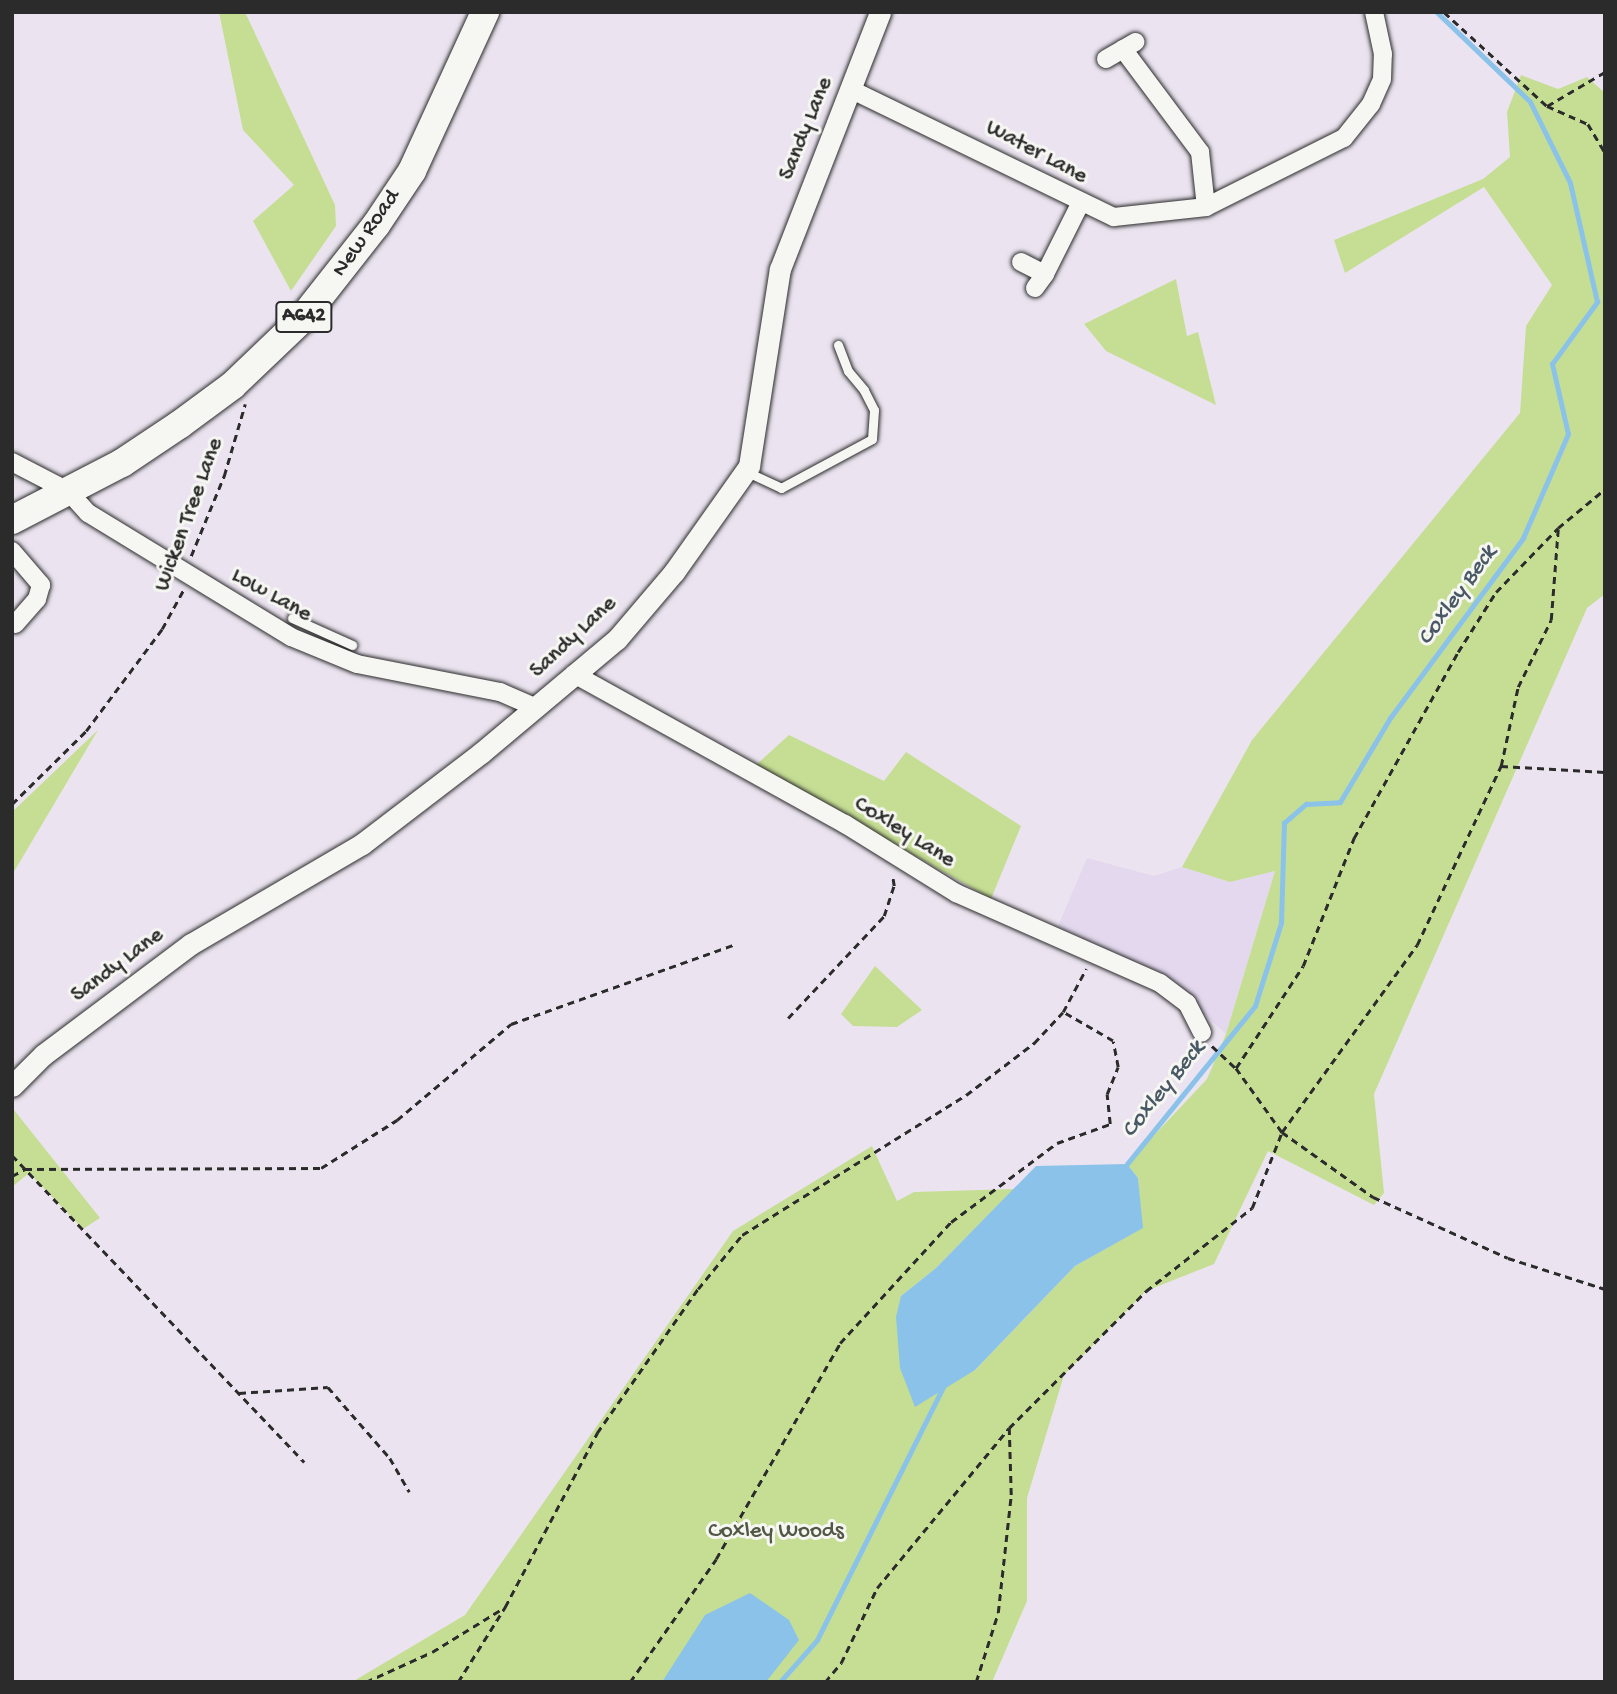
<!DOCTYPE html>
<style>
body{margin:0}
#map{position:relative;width:1617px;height:1694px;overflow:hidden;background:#ebe4f0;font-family:"Gochi Hand",sans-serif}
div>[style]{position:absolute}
.built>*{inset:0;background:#e3d8ee}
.green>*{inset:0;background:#c6de94}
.water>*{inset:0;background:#8ac2e9}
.stream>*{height:4.5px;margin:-2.25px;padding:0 2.25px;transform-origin:2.25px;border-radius:2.25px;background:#8ac2e9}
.path>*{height:2.5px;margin-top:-1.25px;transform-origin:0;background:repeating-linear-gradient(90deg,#2b2b2b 0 7px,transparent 0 12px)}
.roads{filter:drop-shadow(0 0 2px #2b2b2b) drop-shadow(0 0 2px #2b2b2b)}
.service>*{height:9px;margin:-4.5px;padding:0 4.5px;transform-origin:4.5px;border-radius:4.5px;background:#f6f6f2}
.minor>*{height:18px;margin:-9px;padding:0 9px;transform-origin:9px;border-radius:9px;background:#f6f6f2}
.tertiary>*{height:21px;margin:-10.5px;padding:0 10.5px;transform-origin:10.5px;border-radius:10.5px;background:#f6f6f2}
.trunk>*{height:28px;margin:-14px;padding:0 14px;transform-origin:14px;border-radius:14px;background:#f6f6f2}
span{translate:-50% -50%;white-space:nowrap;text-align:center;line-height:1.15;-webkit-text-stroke:6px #f6f6f2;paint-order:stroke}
.shield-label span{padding:2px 5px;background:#f6f6f2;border:2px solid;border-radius:5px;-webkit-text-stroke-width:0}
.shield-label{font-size:21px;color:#2b2b2b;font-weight:700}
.street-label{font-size:23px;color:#2b2b2b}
.park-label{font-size:23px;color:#525845}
.water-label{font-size:24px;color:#485864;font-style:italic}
.frame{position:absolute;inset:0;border:14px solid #2b2b2b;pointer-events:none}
</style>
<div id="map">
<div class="built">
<div style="clip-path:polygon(1087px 858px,1154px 876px,1182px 867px,1230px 882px,1275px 871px,1226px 1034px,1167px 981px,1058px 926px)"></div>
</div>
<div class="green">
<div style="clip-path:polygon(219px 12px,245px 12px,335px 205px,336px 226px,291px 291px,253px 221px,294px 185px,243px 130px)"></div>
<div style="clip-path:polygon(1521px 75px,1558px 89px,1587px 77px,1605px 93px,1605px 594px,1587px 608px,1374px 1094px,1384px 1193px,1374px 1205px,1268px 1151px,1214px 1264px,1146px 1291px,1064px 1375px,1027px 1498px,1027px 1601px,992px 1682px,352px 1682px,465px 1615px,733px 1231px,872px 1146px,897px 1201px,914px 1192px,1014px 1189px,936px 1268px,901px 1296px,975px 1370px,1075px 1266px,1142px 1228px,1138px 1178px,1127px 1164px,1207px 1079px,1226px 1034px,1275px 871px,1230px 882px,1182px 867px,1252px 740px,1520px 413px,1526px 326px,1552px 285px,1484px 187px,1345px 273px,1334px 240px,1483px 179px,1510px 157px,1507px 112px)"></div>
<div style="clip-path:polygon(1176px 279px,1187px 336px,1198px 332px,1216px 405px,1106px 351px,1084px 324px)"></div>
<div style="clip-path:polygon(98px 730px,12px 875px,12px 812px)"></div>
<div style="clip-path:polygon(789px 735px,884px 781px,906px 752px,1021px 826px,991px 899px,756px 765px)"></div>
<div style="clip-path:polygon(875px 966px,922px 1010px,897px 1027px,853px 1026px,841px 1014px)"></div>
<div style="clip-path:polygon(14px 1110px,100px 1218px,83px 1229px,29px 1173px,12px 1187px)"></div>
</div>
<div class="water">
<div style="clip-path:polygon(1127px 1164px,1138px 1178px,1143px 1228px,1075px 1266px,975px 1370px,915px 1407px,900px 1368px,896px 1317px,901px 1296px,936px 1268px,1036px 1166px)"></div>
<div style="clip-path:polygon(750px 1593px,789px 1620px,799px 1640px,766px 1682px,662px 1682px,705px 1615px)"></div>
</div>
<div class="stream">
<div style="left:1127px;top:1164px;width:203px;rotate:-51deg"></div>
<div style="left:1255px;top:1006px;width:87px;rotate:-72.6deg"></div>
<div style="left:1281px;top:923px;width:100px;rotate:-88.3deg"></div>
<div style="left:1284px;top:823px;width:29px;rotate:-41deg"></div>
<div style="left:1306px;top:804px;width:34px;rotate:-3deg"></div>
<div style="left:1340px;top:802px;width:98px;rotate:-59.2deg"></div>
<div style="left:1390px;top:718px;width:224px;rotate:-53.5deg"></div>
<div style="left:1523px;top:538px;width:113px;rotate:-66.6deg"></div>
<div style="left:1568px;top:434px;width:72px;rotate:-102.9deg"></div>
<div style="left:1552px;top:364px;width:77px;rotate:-54deg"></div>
<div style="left:1597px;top:302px;width:122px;rotate:-102.8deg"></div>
<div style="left:1570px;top:183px;width:90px;rotate:-116.3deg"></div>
<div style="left:1530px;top:102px;width:130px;rotate:-136.2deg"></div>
<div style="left:780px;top:1682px;width:56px;rotate:-48.6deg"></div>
<div style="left:817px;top:1640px;width:283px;rotate:-63.5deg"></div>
</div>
<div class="path">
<div style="left:1444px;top:12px;width:139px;rotate:42.4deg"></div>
<div style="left:1547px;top:106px;width:45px;rotate:23.7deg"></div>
<div style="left:1588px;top:124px;width:33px;rotate:59deg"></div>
<div style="left:1547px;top:106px;width:67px;rotate:-30.4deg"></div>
<div style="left:191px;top:556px;width:87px;rotate:-67.6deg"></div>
<div style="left:224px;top:476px;width:75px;rotate:-73.7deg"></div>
<div style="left:1501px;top:766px;width:81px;rotate:-77.9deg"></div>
<div style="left:1518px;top:687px;width:75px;rotate:-63.8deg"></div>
<div style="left:1551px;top:620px;width:92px;rotate:-85.6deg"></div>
<div style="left:12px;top:804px;width:104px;rotate:-44.6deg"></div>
<div style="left:86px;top:731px;width:127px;rotate:-53.3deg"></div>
<div style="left:162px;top:629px;width:46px;rotate:-61.2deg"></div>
<div style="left:788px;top:1018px;width:140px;rotate:-46.7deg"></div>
<div style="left:884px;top:916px;width:32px;rotate:-72deg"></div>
<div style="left:894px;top:886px;width:12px;rotate:-99deg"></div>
<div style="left:1212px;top:1046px;width:33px;rotate:43deg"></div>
<div style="left:1236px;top:1068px;width:79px;rotate:54.3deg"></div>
<div style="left:1282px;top:1132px;width:231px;rotate:-54.2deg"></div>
<div style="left:1417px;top:945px;width:198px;rotate:-64.9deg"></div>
<div style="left:1501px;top:766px;width:104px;rotate:3.3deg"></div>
<div style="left:1236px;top:1068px;width:122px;rotate:-56.7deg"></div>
<div style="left:1303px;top:966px;width:138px;rotate:-68.3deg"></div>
<div style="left:1354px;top:838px;width:213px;rotate:-60.8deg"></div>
<div style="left:1458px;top:652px;width:71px;rotate:-57.7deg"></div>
<div style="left:1496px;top:592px;width:89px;rotate:-45.9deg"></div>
<div style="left:1558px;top:528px;width:61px;rotate:-39.7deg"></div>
<div style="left:12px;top:1155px;width:424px;rotate:46.4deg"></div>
<div style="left:12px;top:1176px;width:15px;rotate:-28deg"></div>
<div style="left:25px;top:1169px;width:296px;rotate:-0.2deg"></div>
<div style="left:321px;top:1168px;width:90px;rotate:-32.3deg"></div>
<div style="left:397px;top:1120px;width:149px;rotate:-40.1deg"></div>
<div style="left:511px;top:1024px;width:236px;rotate:-19.6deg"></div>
<div style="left:239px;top:1393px;width:89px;rotate:-3.9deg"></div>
<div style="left:328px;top:1387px;width:94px;rotate:48.9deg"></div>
<div style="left:390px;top:1458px;width:39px;rotate:60deg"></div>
<div style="left:366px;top:1682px;width:72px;rotate:-24.4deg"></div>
<div style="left:432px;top:1652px;width:82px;rotate:-31.6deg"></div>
<div style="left:458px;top:1682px;width:89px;rotate:-57.9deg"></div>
<div style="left:505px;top:1607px;width:197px;rotate:-62.1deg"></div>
<div style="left:597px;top:1433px;width:176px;rotate:-55deg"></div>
<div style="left:698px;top:1289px;width:70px;rotate:-50.8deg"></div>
<div style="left:742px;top:1235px;width:264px;rotate:-32deg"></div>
<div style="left:966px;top:1095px;width:86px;rotate:-37.4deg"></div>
<div style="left:1034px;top:1043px;width:42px;rotate:-46.9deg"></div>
<div style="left:1063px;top:1012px;width:49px;rotate:-61.9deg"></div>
<div style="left:630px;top:1682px;width:150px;rotate:-55deg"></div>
<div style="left:716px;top:1559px;width:249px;rotate:-60.1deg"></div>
<div style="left:840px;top:1343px;width:164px;rotate:-47.5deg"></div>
<div style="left:951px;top:1222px;width:132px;rotate:-36.7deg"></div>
<div style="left:1057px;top:1143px;width:56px;rotate:-19.7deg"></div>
<div style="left:1110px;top:1124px;width:30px;rotate:-96deg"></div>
<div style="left:1107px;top:1094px;width:29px;rotate:-68deg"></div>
<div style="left:1118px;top:1067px;width:26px;rotate:-101deg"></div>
<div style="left:1113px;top:1041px;width:58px;rotate:-149.9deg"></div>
<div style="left:825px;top:1682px;width:25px;rotate:-50deg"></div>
<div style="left:841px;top:1663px;width:83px;rotate:-64.4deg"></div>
<div style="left:877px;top:1588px;width:207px;rotate:-50.5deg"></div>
<div style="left:976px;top:1682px;width:72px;rotate:-72.3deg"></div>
<div style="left:998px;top:1613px;width:119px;rotate:-83.7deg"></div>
<div style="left:1011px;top:1495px;width:67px;rotate:-91.7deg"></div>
<div style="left:1009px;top:1428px;width:194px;rotate:-45deg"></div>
<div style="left:1146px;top:1291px;width:135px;rotate:-38.1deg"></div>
<div style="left:1252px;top:1208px;width:82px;rotate:-68.5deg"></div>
<div style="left:1282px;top:1132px;width:112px;rotate:35.5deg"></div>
<div style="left:1373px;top:1197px;width:148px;rotate:24.3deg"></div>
<div style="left:1508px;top:1258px;width:102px;rotate:17.7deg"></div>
</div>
<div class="roads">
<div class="service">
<div style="left:745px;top:471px;width:40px;rotate:25deg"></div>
<div style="left:781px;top:488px;width:103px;rotate:-28.3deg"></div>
<div style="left:872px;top:439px;width:29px;rotate:-86deg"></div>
<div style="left:874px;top:410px;width:22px;rotate:-117deg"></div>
<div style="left:864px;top:390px;width:25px;rotate:-130deg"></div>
<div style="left:848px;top:371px;width:28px;rotate:-111deg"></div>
<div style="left:292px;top:618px;width:66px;rotate:24.2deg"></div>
</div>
<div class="minor">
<div style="left:1123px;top:49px;width:129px;rotate:53.2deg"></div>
<div style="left:1200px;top:152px;width:55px;rotate:83.8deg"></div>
<div style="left:1106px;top:59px;width:34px;rotate:-30deg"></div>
<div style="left:852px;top:90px;width:291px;rotate:25.9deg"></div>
<div style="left:1114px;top:217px;width:93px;rotate:-6.2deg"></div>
<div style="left:1206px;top:207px;width:154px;rotate:-26.6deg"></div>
<div style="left:1344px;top:138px;width:43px;rotate:-51.5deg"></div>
<div style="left:1371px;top:104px;width:27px;rotate:-66deg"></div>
<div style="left:1382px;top:79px;width:25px;rotate:-88deg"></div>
<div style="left:1383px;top:54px;width:43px;rotate:-102.1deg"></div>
<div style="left:1021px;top:262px;width:27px;rotate:27deg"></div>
<div style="left:1045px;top:274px;width:78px;rotate:-63.4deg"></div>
<div style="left:1035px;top:288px;width:17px;rotate:-54deg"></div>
<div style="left:12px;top:462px;width:63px;rotate:27.4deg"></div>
<div style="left:68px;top:491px;width:30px;rotate:48deg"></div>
<div style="left:88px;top:513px;width:238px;rotate:31.4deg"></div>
<div style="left:291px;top:637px;width:71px;rotate:22.2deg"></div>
<div style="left:357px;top:664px;width:146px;rotate:11.1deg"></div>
<div style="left:500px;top:692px;width:40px;rotate:23.4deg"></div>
<div style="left:12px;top:551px;width:45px;rotate:49.5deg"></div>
<div style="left:41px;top:585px;width:15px;rotate:106deg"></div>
<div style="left:37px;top:599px;width:33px;rotate:131deg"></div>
<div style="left:574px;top:674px;width:310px;rotate:29deg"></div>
<div style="left:845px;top:824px;width:131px;rotate:31.9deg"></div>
<div style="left:956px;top:893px;width:223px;rotate:23.8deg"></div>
<div style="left:1160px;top:983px;width:34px;rotate:37deg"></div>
<div style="left:1187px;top:1003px;width:33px;rotate:63deg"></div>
</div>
<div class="tertiary">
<div style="left:12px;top:1086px;width:44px;rotate:-45deg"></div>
<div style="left:43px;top:1055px;width:185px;rotate:-36.9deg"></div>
<div style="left:191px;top:944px;width:198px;rotate:-30.3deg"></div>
<div style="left:362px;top:844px;width:150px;rotate:-37.4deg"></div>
<div style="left:481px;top:753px;width:177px;rotate:-40deg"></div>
<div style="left:617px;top:639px;width:88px;rotate:-49.6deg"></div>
<div style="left:674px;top:572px;width:130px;rotate:-54.7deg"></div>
<div style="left:749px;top:466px;width:199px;rotate:-81.1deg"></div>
<div style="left:780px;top:269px;width:276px;rotate:-68.7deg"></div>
</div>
<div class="trunk">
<div style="left:12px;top:520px;width:124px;rotate:-27.4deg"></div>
<div style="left:122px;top:463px;width:69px;rotate:-33.7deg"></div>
<div style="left:179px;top:425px;width:67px;rotate:-36.5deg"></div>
<div style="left:233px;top:385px;width:95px;rotate:-43.7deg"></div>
<div style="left:302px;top:319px;width:120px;rotate:-51.8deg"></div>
<div style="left:376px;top:225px;width:65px;rotate:-56.3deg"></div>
<div style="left:412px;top:171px;width:175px;rotate:-65.3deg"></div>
</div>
</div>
<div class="shield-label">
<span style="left:304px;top:317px">A642</span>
</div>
<div class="street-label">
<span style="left:807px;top:129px;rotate:-68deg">Sandy Lane</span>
<span style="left:1036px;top:153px;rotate:28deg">Water Lane</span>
<span style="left:367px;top:234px;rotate:-55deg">New Road</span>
<span style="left:190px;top:515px;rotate:-70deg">Wicken Tree Lane</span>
<span style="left:271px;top:596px;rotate:29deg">Low Lane</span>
<span style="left:574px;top:638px;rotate:-43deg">Sandy Lane</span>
<span style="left:904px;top:833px;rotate:32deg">Coxley Lane</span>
<span style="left:118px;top:966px;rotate:-37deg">Sandy Lane</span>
</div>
<div class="park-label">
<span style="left:776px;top:1532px">Coxley Woods</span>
</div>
<div class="water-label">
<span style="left:1458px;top:596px;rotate:-54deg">Coxley Beck</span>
<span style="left:1164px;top:1090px;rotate:-51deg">Coxley Beck</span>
</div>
<div class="frame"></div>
</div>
